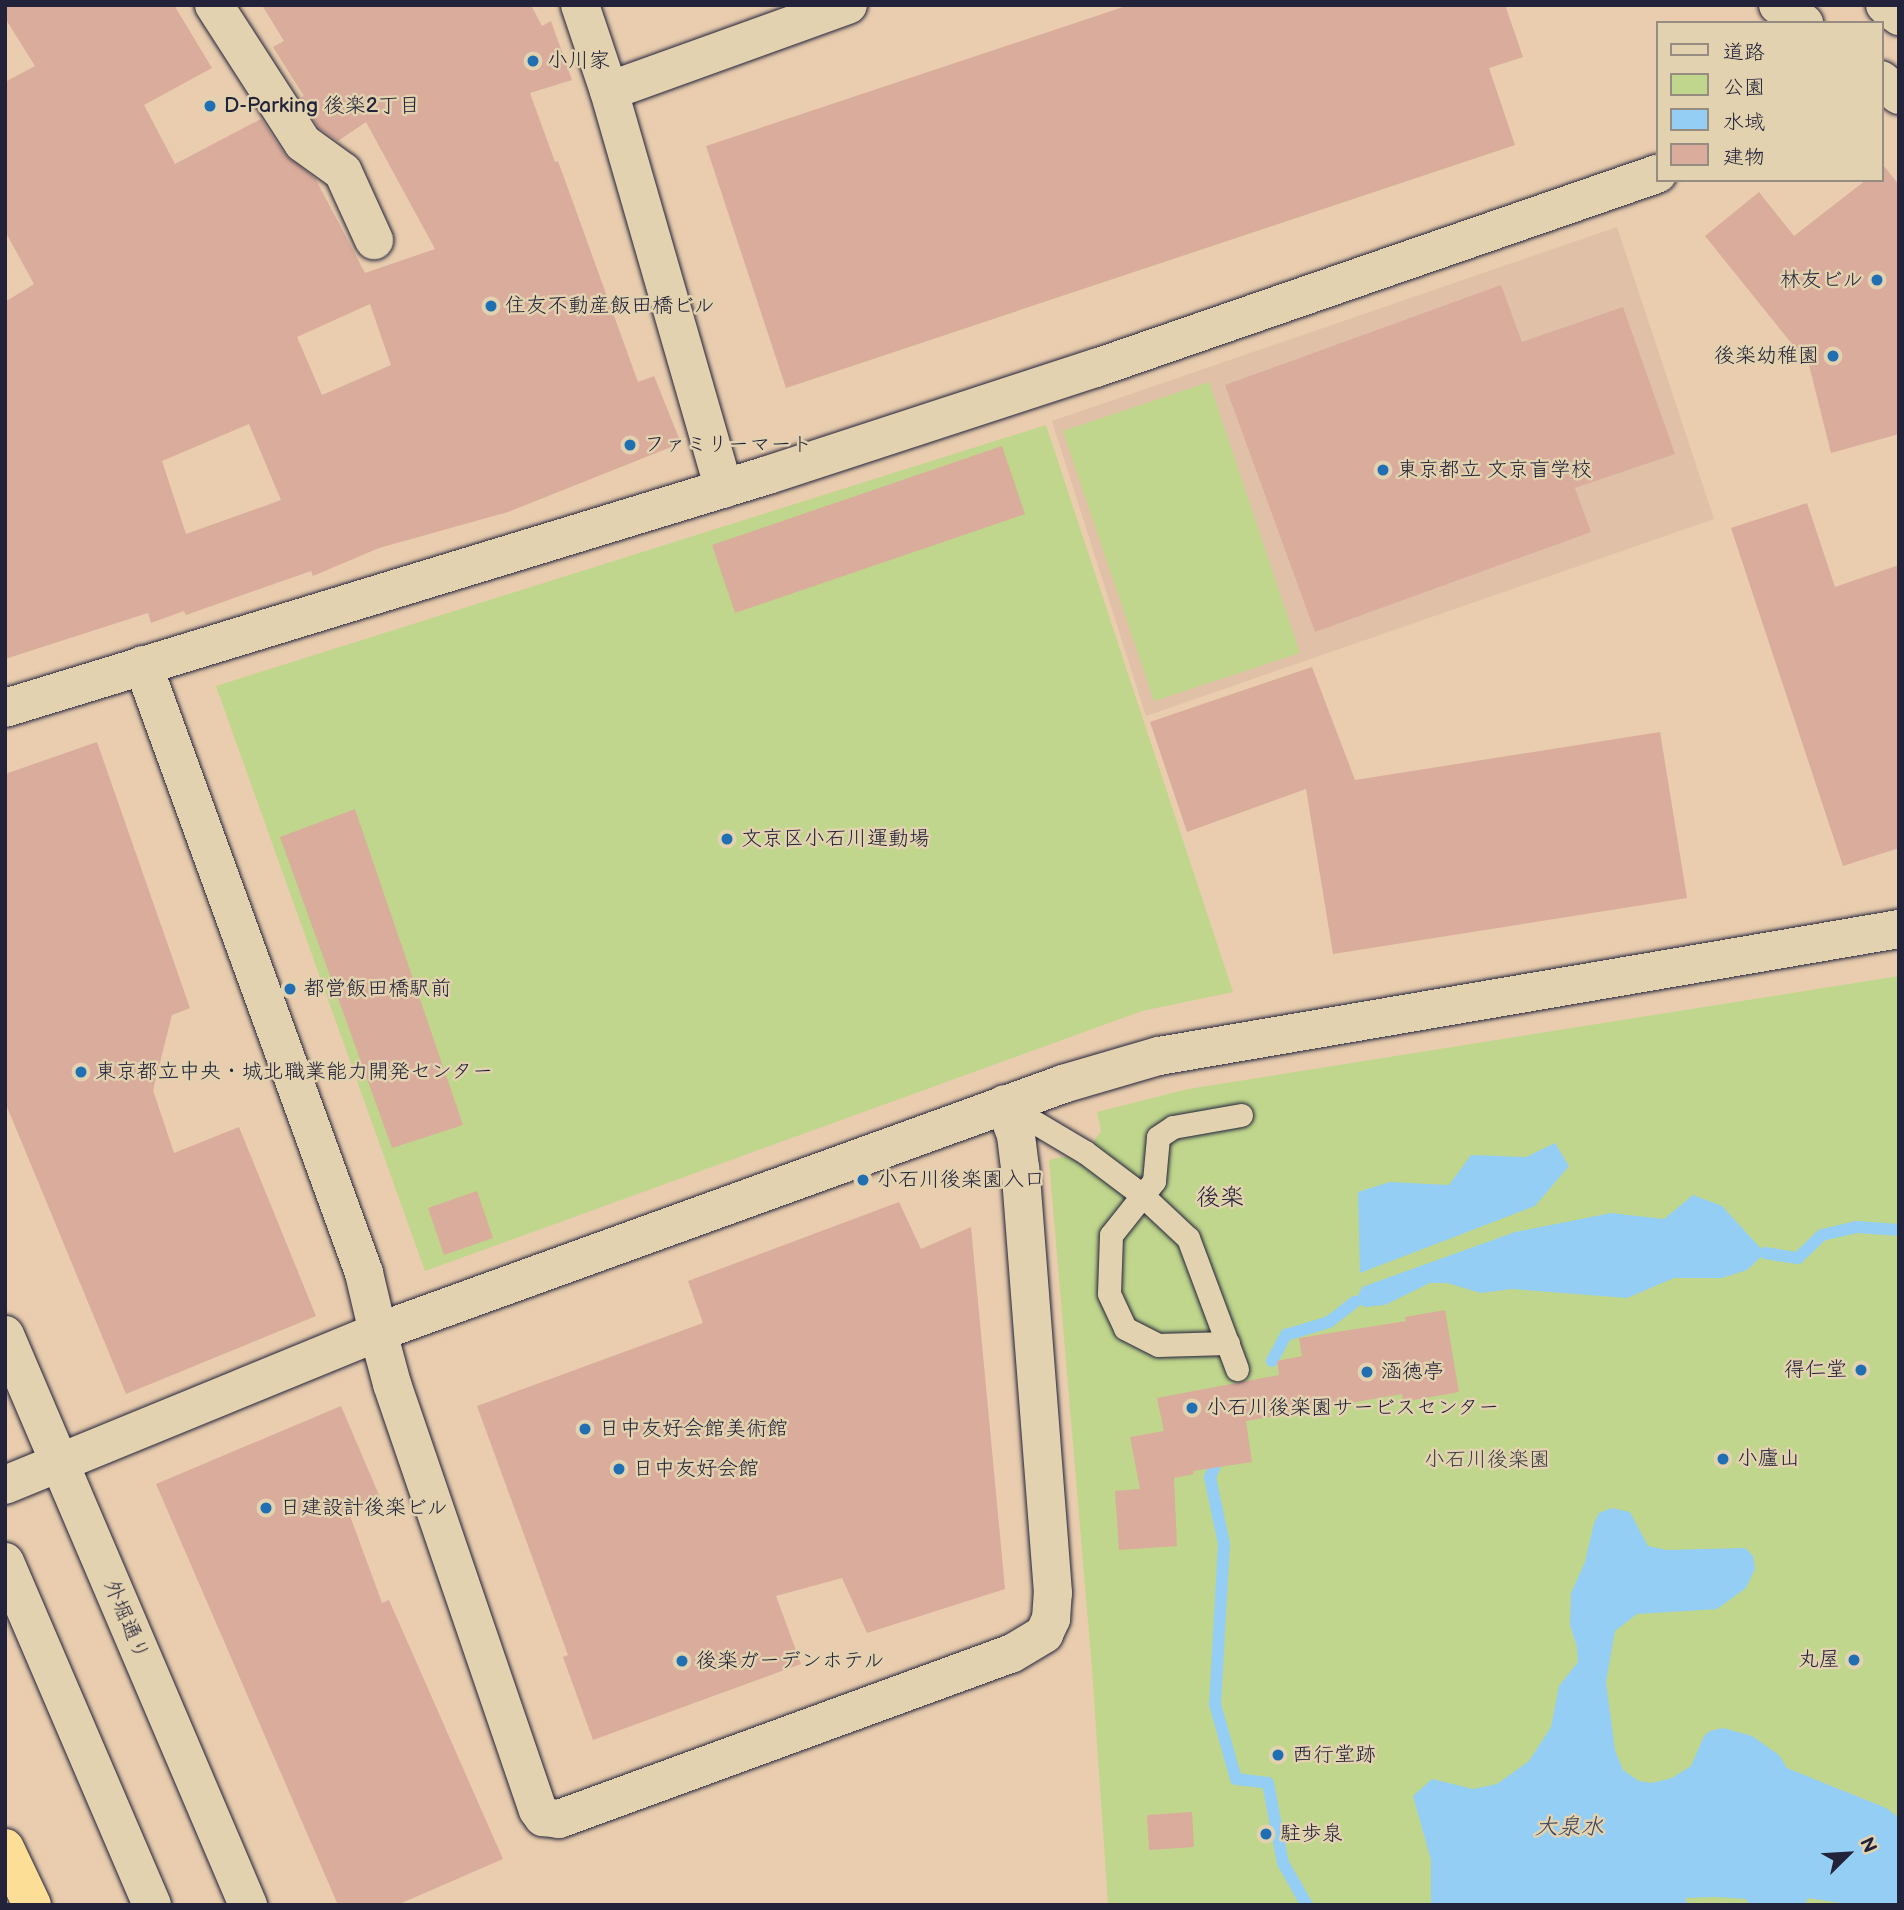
<!DOCTYPE html>
<meta charset="utf-8">
<style>
body{margin:0}
#map{position:relative;width:1904px;height:1910px;overflow:hidden;background:#e9cdae;font-family:"Balsamiq Sans","Klee One",sans-serif}
div>[style]{position:absolute}
.built>*{inset:0;background:#e0c0a7}
.green>*{inset:0;background:#c0d68c}
.water>*{inset:0;background:#95cef4}
.stream>*{height:12px;margin:-6px;padding:0 6px;transform-origin:6px;border-radius:6px;background:#95cef4}
.building>*{inset:0;background:#daac9c}
.roads{filter:drop-shadow(0 0 2px #22223b) drop-shadow(0 0 2px #22223b)}
.service>*{height:23px;margin:-11.5px;padding:0 11.5px;transform-origin:11.5px;border-radius:11.5px;background:#e3d2af}
.minor>*{height:38px;margin:-19px;padding:0 19px;transform-origin:19px;border-radius:19px;background:#e3d2af}
.tertiary>*{height:38px;margin:-19px;padding:0 19px;transform-origin:19px;border-radius:19px;background:#e3d2af}
.secondary>*{height:38px;margin:-19px;padding:0 19px;transform-origin:19px;border-radius:19px;background:#e3d2af}
.motorway>*{height:38px;margin:-19px;padding:0 19px;transform-origin:19px;border-radius:19px;background:#fcde96}
.dots>*{width:19px;height:19px;translate:-50% -50%;box-sizing:border-box;border:4px solid #e3d2af;border-radius:50%}
span{translate:-50% -50%;white-space:nowrap;text-align:center;line-height:1.15;-webkit-text-stroke:5px #e3d2af;paint-order:stroke}
.poi-label{font-size:21px;color:#22223b}
.left{translate:0 -50%;text-align:left}
.right{translate:-100% -50%;text-align:right}
.park-label{font-size:21px;color:#3a3d47}
.street-label{font-size:21px;color:#22223b}
.water-label{font-size:23px;color:#394460;font-style:italic}
.quarter-label{font-size:24px;color:#22223b}
.frame{position:absolute;inset:0;border:7px solid #22223b;pointer-events:none}
.legend{position:absolute;left:1656px;top:21px;width:228px;height:161px;box-sizing:border-box;background:#e3d2af;border:2px solid #968c81;margin:0;padding:9px 12px;list-style:none;font-size:21px;color:#22223b}
.legend li{display:flex;align-items:center;gap:14px;height:35px}
.legend b{width:35px;border:2px solid #968c81}
.north{position:absolute;left:1813px;top:1819px;width:70px;height:70px;-webkit-text-stroke:5px #e3d2af;paint-order:stroke;rotate:66deg;font-size:19px;font-weight:700;line-height:28px;text-align:center;color:#22223b}
.north::after{content:'';display:block;margin:auto;width:24px;height:32px;background:#22223b;clip-path:polygon(50% 0,100% 100%,50% 72%,0 100%)}
</style>
<div id="map">
<div class="built">
<div style="clip-path:polygon(1617px 227px,1714px 519px,1146px 716px,1052px 421px)"></div>
</div>
<div class="green">
<div style="clip-path:polygon(1209px 382px,1300px 653px,1154px 701px,1063px 431px)"></div>
<div style="clip-path:polygon(1046px 425px,1233px 992px,1142px 1011px,425px 1271px,216px 686px)"></div>
<div style="clip-path:polygon(1899px 976px,1899px 1905px,1108px 1905px,1092px 1669px,1049px 1160px,1086px 1152px,1101px 1131px,1097px 1112px,1188px 1089px)"></div>
</div>
<div class="water">
<div style="clip-path:polygon(1555px 1143px,1569px 1166px,1535px 1206px,1360px 1273px,1358px 1192px,1390px 1182px,1449px 1185px,1471px 1155px,1526px 1157px)"></div>
<div style="clip-path:polygon(1693px 1195px,1722px 1206px,1765px 1253px,1747px 1270px,1722px 1278px,1674px 1278px,1627px 1298px,1512px 1289px,1481px 1293px,1447px 1283px,1430px 1283px,1385px 1305px,1365px 1307px,1355px 1302px,1362px 1287px,1515px 1232px,1611px 1213px,1664px 1219px)"></div>
<div style="clip-path:polygon(1612px 1508px,1630px 1512px,1648px 1546px,1667px 1550px,1745px 1548px,1753px 1556px,1755px 1569px,1746px 1588px,1717px 1609px,1637px 1614px,1615px 1631px,1606px 1682px,1615px 1750px,1623px 1770px,1639px 1781px,1652px 1783px,1672px 1778px,1691px 1766px,1704px 1736px,1710px 1731px,1723px 1728px,1752px 1736px,1779px 1755px,1787px 1768px,1886px 1808px,1899px 1818px,1899px 1905px,1854px 1905px,1808px 1898px,1805px 1905px,1750px 1905px,1746px 1899px,1715px 1897px,1685px 1898px,1688px 1905px,1431px 1905px,1431px 1860px,1413px 1796px,1432px 1779px,1473px 1789px,1497px 1784px,1529px 1761px,1551px 1727px,1559px 1686px,1578px 1662px,1577px 1647px,1570px 1625px,1571px 1593px,1585px 1562px,1594px 1523px,1599px 1513px)"></div>
</div>
<div class="stream">
<div style="left:1765px;top:1253px;width:33px;rotate:9deg"></div>
<div style="left:1798px;top:1258px;width:33px;rotate:-44deg"></div>
<div style="left:1822px;top:1235px;width:36px;rotate:-13deg"></div>
<div style="left:1857px;top:1227px;width:42px;rotate:4.1deg"></div>
<div style="left:1272px;top:1361px;width:30px;rotate:-62deg"></div>
<div style="left:1286px;top:1335px;width:45px;rotate:-16.8deg"></div>
<div style="left:1329px;top:1322px;width:33px;rotate:-38deg"></div>
<div style="left:1220px;top:1454px;width:25px;rotate:113deg"></div>
<div style="left:1210px;top:1477px;width:68px;rotate:78.2deg"></div>
<div style="left:1224px;top:1544px;width:160px;rotate:93.2deg"></div>
<div style="left:1215px;top:1704px;width:78px;rotate:74.4deg"></div>
<div style="left:1236px;top:1779px;width:32px;rotate:7deg"></div>
<div style="left:1268px;top:1783px;width:81px;rotate:79.4deg"></div>
<div style="left:1283px;top:1863px;width:48px;rotate:60.3deg"></div>
</div>
<div class="building">
<div style="clip-path:polygon(evenodd,5px 5px,174px 5px,212px 68px,144px 105px,175px 164px,261px 119px,285px 155px,315px 178px,365px 273px,435px 249px,366px 122px,338px 141px,319px 128px,300px 98px,304px 96px,273px 47px,284px 41px,262px 5px,531px 5px,542px 26px,551px 21px,572px 80px,530px 93px,555px 162px,558px 161px,638px 382px,654px 376px,681px 443px,508px 512px,379px 548px,313px 576px,311px 571px,186px 615px,184px 611px,151px 623px,148px 613px,5px 659px,5px 302px,34px 284px,5px 231px,5px 82px,35px 66px,5px 18px,5px 5px,370px 304px,391px 365px,322px 395px,297px 337px,370px 304px,5px 5px,249px 424px,281px 500px,186px 534px,162px 461px,249px 424px)"></div>
<div style="clip-path:polygon(1129px 5px,1505px 5px,1523px 57px,1489px 68px,1515px 145px,786px 388px,706px 146px)"></div>
<div style="clip-path:polygon(1884px 166px,1899px 185px,1899px 434px,1831px 453px,1809px 365px,1705px 236px,1759px 192px,1794px 236px,1866px 180px,1881px 180px,1881px 168px)"></div>
<div style="clip-path:polygon(1501px 285px,1522px 342px,1623px 307px,1675px 454px,1575px 488px,1591px 532px,1315px 632px,1225px 385px)"></div>
<div style="clip-path:polygon(1002px 446px,1025px 514px,735px 613px,712px 545px)"></div>
<div style="clip-path:polygon(1807px 503px,1835px 587px,1899px 565px,1899px 848px,1843px 866px,1731px 528px)"></div>
<div style="clip-path:polygon(1312px 667px,1355px 780px,1660px 732px,1687px 898px,1333px 954px,1306px 789px,1187px 832px,1150px 722px)"></div>
<div style="clip-path:polygon(97px 742px,190px 1008px,172px 1015px,153px 1090px,174px 1153px,239px 1127px,316px 1316px,126px 1394px,5px 1102px,5px 774px)"></div>
<div style="clip-path:polygon(355px 809px,463px 1125px,392px 1148px,280px 837px)"></div>
<div style="clip-path:polygon(477px 1191px,493px 1238px,444px 1255px,428px 1208px)"></div>
<div style="clip-path:polygon(899px 1202px,921px 1249px,971px 1227px,1005px 1589px,867px 1633px,842px 1578px,776px 1596px,801px 1664px,593px 1740px,563px 1657px,568px 1655px,477px 1406px,703px 1323px,688px 1281px)"></div>
<div style="clip-path:polygon(1445px 1310px,1459px 1392px,1403px 1402px,1402px 1394px,1246px 1421px,1252px 1462px,1193px 1471px,1194px 1474px,1174px 1478px,1177px 1546px,1119px 1550px,1115px 1491px,1140px 1489px,1130px 1437px,1164px 1431px,1157px 1398px,1279px 1375px,1277px 1361px,1302px 1356px,1299px 1338px,1406px 1321px,1405px 1317px)"></div>
<div style="clip-path:polygon(341px 1406px,382px 1502px,349px 1513px,382px 1603px,389px 1600px,503px 1859px,397px 1905px,338px 1905px,156px 1484px)"></div>
<div style="clip-path:polygon(1192px 1812px,1194px 1847px,1149px 1850px,1147px 1815px)"></div>
</div>
<div class="roads">
<div class="service">
<div style="left:1004px;top:1104px;width:94px;rotate:30.7deg"></div>
<div style="left:1085px;top:1152px;width:71px;rotate:37deg"></div>
<div style="left:1142px;top:1195px;width:63px;rotate:43.1deg"></div>
<div style="left:1188px;top:1238px;width:140px;rotate:69.5deg"></div>
<div style="left:1228px;top:1343px;width:70px;rotate:178.4deg"></div>
<div style="left:1158px;top:1345px;width:37px;rotate:-153deg"></div>
<div style="left:1125px;top:1328px;width:38px;rotate:-115deg"></div>
<div style="left:1109px;top:1293px;width:58px;rotate:-88deg"></div>
<div style="left:1111px;top:1235px;width:69px;rotate:-51.5deg"></div>
<div style="left:1154px;top:1181px;width:44px;rotate:-84.8deg"></div>
<div style="left:1158px;top:1137px;width:18px;rotate:-34deg"></div>
<div style="left:1173px;top:1127px;width:69px;rotate:-10deg"></div>
</div>
<div class="minor">
<div style="left:214px;top:5px;width:164px;rotate:57.2deg"></div>
<div style="left:303px;top:143px;width:49px;rotate:35.9deg"></div>
<div style="left:343px;top:172px;width:75px;rotate:65.5deg"></div>
<div style="left:609px;top:91px;width:254px;rotate:-19.8deg"></div>
<div style="left:378px;top:1332px;width:54px;rotate:74.9deg"></div>
<div style="left:392px;top:1384px;width:450px;rotate:71.1deg"></div>
<div style="left:538px;top:1810px;width:9px;rotate:54deg"></div>
<div style="left:543px;top:1817px;width:16px;rotate:7deg"></div>
<div style="left:559px;top:1819px;width:481px;rotate:-20.1deg"></div>
<div style="left:1011px;top:1654px;width:39px;rotate:-31deg"></div>
<div style="left:1044px;top:1634px;width:17px;rotate:-65deg"></div>
<div style="left:1051px;top:1619px;width:26px;rotate:-86deg"></div>
<div style="left:1053px;top:1593px;width:426px;rotate:-94.4deg"></div>
<div style="left:1020px;top:1168px;width:33px;rotate:-97deg"></div>
<div style="left:1016px;top:1135px;width:33px;rotate:-111deg"></div>
</div>
<div class="tertiary">
<div style="left:580px;top:5px;width:91px;rotate:71.4deg"></div>
<div style="left:609px;top:91px;width:414px;rotate:73.9deg"></div>
<div style="left:143px;top:665px;width:647px;rotate:70.02deg"></div>
<div style="left:364px;top:1273px;width:61px;rotate:76.7deg"></div>
<div style="left:5px;top:708px;width:798px;rotate:-16.98deg"></div>
<div style="left:768px;top:475px;width:345px;rotate:-18.1deg"></div>
<div style="left:1096px;top:368px;width:594px;rotate:-19.08deg"></div>
<div style="left:5px;top:1485px;width:403px;rotate:-22.3deg"></div>
<div style="left:378px;top:1332px;width:729px;rotate:-19.9deg"></div>
<div style="left:1063px;top:1084px;width:100px;rotate:-16.3deg"></div>
<div style="left:1159px;top:1056px;width:751px;rotate:-9.74deg"></div>
</div>
<div class="secondary">
<div style="left:1778px;top:5px;width:32px;rotate:35deg"></div>
<div style="left:1885px;top:5px;width:18px;rotate:38deg"></div>
<div style="left:1881px;top:80px;width:23px;rotate:40deg"></div>
<div style="left:5px;top:1335px;width:620px;rotate:66.91deg"></div>
<div style="left:5px;top:1562px;width:373px;rotate:66.8deg"></div>
</div>
<div class="motorway">
<div style="left:5px;top:1848px;width:63px;rotate:64.7deg"></div>
</div>
</div>
<div class="dots">
<div style="left:533px;top:61px;background:#1f6fb2"></div>
<div style="left:210px;top:106px;background:#1f6fb2"></div>
<div style="left:1877px;top:280px;background:#1f6fb2"></div>
<div style="left:491px;top:306px;background:#1f6fb2"></div>
<div style="left:1833px;top:356px;background:#1f6fb2"></div>
<div style="left:630px;top:445px;background:#1f6fb2"></div>
<div style="left:1383px;top:470px;background:#1f6fb2"></div>
<div style="left:727px;top:839px;background:#1f6fb2"></div>
<div style="left:290px;top:989px;background:#1f6fb2"></div>
<div style="left:81px;top:1072px;background:#1f6fb2"></div>
<div style="left:863px;top:1180px;background:#1f6fb2"></div>
<div style="left:1861px;top:1370px;background:#1f6fb2"></div>
<div style="left:1367px;top:1372px;background:#1f6fb2"></div>
<div style="left:1192px;top:1408px;background:#1f6fb2"></div>
<div style="left:585px;top:1429px;background:#1f6fb2"></div>
<div style="left:1723px;top:1459px;background:#1f6fb2"></div>
<div style="left:619px;top:1469px;background:#1f6fb2"></div>
<div style="left:266px;top:1508px;background:#1f6fb2"></div>
<div style="left:1854px;top:1660px;background:#1f6fb2"></div>
<div style="left:682px;top:1661px;background:#1f6fb2"></div>
<div style="left:1278px;top:1755px;background:#1f6fb2"></div>
<div style="left:1266px;top:1834px;background:#1f6fb2"></div>
</div>
<div class="poi-label">
<span class="left" style="left:547px;top:61px">小川家</span>
<span class="left" style="left:224px;top:106px">D-Parking 後楽2丁目</span>
<span class="right" style="left:1863px;top:280px">林友ビル</span>
<span class="left" style="left:505px;top:306px">住友不動産飯田橋ビル</span>
<span class="right" style="left:1819px;top:356px">後楽幼稚園</span>
<span class="left" style="left:644px;top:445px">ファミリーマート</span>
<span class="left" style="left:1397px;top:470px">東京都立 文京盲学校</span>
<span class="left" style="left:741px;top:839px">文京区小石川運動場</span>
<span class="left" style="left:304px;top:989px">都営飯田橋駅前</span>
<span class="left" style="left:95px;top:1072px">東京都立中央・城北職業能力開発センター</span>
<span class="left" style="left:877px;top:1180px">小石川後楽園入口</span>
<span class="right" style="left:1847px;top:1370px">得仁堂</span>
<span class="left" style="left:1381px;top:1372px">涵徳亭</span>
<span class="left" style="left:1206px;top:1408px">小石川後楽園サービスセンター</span>
<span class="left" style="left:599px;top:1429px">日中友好会館美術館</span>
<span class="left" style="left:1737px;top:1459px">小廬山</span>
<span class="left" style="left:633px;top:1469px">日中友好会館</span>
<span class="left" style="left:280px;top:1508px">日建設計後楽ビル</span>
<span class="right" style="left:1840px;top:1660px">丸屋</span>
<span class="left" style="left:696px;top:1661px">後楽ガーデンホテル</span>
<span class="left" style="left:1292px;top:1755px">西行堂跡</span>
<span class="left" style="left:1280px;top:1834px">駐歩泉</span>
</div>
<div class="park-label">
<span style="left:1487px;top:1460px">小石川後楽園</span>
</div>
<div class="street-label">
<span style="left:126px;top:1620px;rotate:67deg">外堀通り</span>
</div>
<div class="water-label">
<span style="left:1569px;top:1827px">大泉水</span>
</div>
<div class="quarter-label">
<span style="left:1220px;top:1198px">後楽</span>
</div>
<div class="frame"></div>
<ul class="legend">
<li><b style="height:9px;background:#e3d2af"></b>道路</li>
<li><b style="height:19px;background:#c0d68c"></b>公園</li>
<li><b style="height:19px;background:#95cef4"></b>水域</li>
<li><b style="height:19px;background:#daac9c"></b>建物</li>
</ul>
<div class="north">N</div>
</div>
